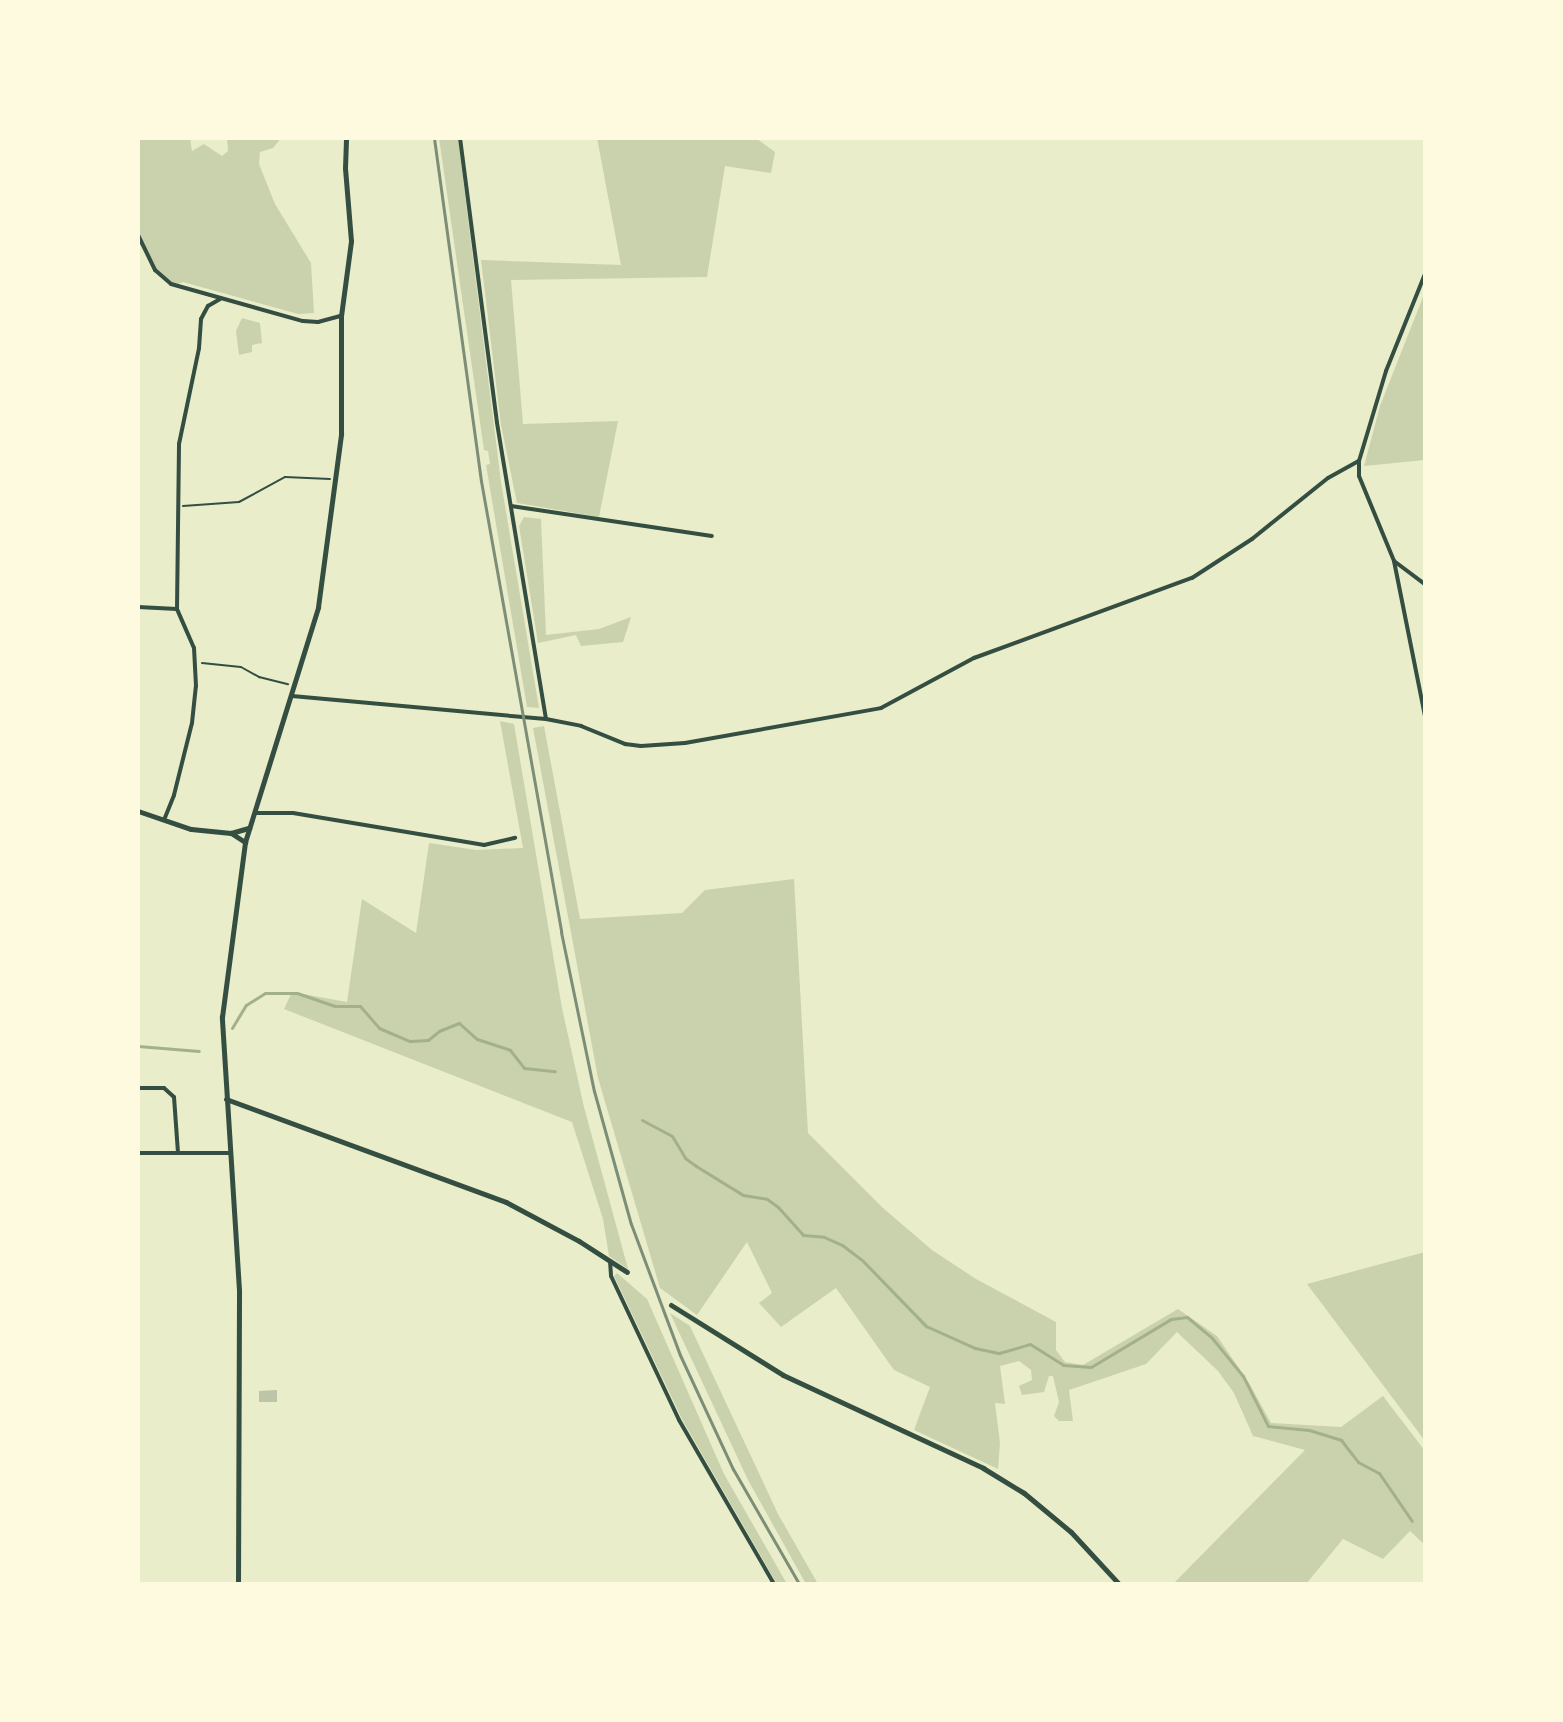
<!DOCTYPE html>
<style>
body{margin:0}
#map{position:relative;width:1563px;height:1722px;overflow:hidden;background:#e9edc9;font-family:"Public Sans",sans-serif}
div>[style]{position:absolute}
.green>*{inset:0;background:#cad2ad}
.stream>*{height:3px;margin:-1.5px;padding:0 1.5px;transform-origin:1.5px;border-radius:1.5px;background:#a3b18a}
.building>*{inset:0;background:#bcc5a7}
.path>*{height:2px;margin:-1px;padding:0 1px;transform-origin:1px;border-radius:1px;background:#344e41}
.minor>*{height:4px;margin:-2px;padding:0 2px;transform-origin:2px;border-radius:2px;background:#344e41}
.tertiary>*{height:5px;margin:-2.5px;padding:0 2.5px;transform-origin:2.5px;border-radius:2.5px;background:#344e41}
.rail>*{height:3px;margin:-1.5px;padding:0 1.5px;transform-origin:1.5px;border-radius:1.5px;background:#7c8e77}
span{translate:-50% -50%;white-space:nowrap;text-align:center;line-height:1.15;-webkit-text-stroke:7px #fefae0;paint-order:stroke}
.frame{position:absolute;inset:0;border:140px solid #fefae0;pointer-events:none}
</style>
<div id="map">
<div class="green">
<div style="clip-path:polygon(138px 138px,190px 138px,192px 151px,204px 144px,222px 156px,228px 151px,227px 138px,281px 138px,273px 148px,260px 152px,259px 164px,275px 204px,311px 263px,314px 313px,298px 314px,183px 282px,175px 285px,161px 277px,138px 235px)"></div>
<div style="clip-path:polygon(439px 138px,458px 138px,501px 482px,539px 708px,527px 707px,486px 465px,490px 464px,488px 451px,484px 450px)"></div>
<div style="clip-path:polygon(597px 138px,756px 138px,775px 152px,771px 173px,725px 166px,707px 277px,511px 280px,523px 424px,618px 421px,599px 517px,517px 503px,501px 425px,481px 260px,621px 265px)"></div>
<div style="clip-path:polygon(1425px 292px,1425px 460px,1364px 466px,1380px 406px)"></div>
<div style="clip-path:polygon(242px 318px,260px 323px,262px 343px,252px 345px,252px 352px,239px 355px,236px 331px)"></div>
<div style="clip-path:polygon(524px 517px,541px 519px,546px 635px,599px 629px,631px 617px,623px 642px,581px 646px,576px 635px,538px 643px,519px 526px)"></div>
<div style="clip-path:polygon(500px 721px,514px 724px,562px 1008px,584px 1107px,628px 1269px,609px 1256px,603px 1219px,572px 1122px,284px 1009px,292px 992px,347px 1002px,362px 899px,416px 933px,429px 843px,476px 850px,523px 848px)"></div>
<div style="clip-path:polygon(544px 726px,580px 919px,682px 913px,705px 890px,794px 879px,808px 1133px,883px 1208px,932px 1250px,976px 1279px,1056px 1322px,1056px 1350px,1065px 1362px,1083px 1365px,1178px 1309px,1217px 1336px,1249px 1383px,1271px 1423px,1341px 1427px,1383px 1396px,1425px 1451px,1425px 1545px,1410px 1531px,1383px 1559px,1343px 1539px,1306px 1584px,1173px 1584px,1305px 1450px,1253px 1436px,1234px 1393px,1218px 1371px,1177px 1332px,1146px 1364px,1069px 1390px,1073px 1421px,1059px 1421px,1054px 1416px,1059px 1402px,1053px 1376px,1049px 1376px,1044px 1392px,1022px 1395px,1019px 1386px,1032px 1380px,1031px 1370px,1019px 1361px,1000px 1366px,1005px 1404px,995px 1403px,1000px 1443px,998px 1469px,914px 1430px,930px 1387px,894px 1370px,836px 1288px,781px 1327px,759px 1303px,772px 1293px,747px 1242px,697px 1315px,660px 1288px,598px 1078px,533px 728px)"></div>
<div style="clip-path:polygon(1425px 1252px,1425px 1441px,1307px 1284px)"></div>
<div style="clip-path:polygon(617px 1273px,647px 1299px,724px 1474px,787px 1584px,777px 1584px,683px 1421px,614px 1276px)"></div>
<div style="clip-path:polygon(670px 1313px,690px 1326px,778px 1514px,818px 1584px,806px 1584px,748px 1480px)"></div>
</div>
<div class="stream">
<div style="left:232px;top:1028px;width:27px;rotate:-59deg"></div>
<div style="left:246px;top:1005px;width:22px;rotate:-32deg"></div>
<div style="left:265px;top:993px;width:32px"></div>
<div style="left:297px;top:993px;width:40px;rotate:18.9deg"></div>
<div style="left:335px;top:1006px;width:25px"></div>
<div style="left:360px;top:1006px;width:29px;rotate:49deg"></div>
<div style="left:379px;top:1028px;width:34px;rotate:23deg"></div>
<div style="left:410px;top:1041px;width:18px;rotate:-3deg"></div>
<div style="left:428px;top:1040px;width:14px;rotate:-39deg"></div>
<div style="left:439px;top:1031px;width:22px;rotate:-22deg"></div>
<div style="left:459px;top:1023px;width:24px;rotate:42deg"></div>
<div style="left:477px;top:1039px;width:35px;rotate:18deg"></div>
<div style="left:510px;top:1050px;width:23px;rotate:52deg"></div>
<div style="left:524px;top:1068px;width:31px;rotate:6deg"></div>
<div style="left:138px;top:1046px;width:61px;rotate:4.7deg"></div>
<div style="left:642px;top:1120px;width:34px;rotate:28deg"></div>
<div style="left:672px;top:1136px;width:26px;rotate:59deg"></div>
<div style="left:685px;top:1158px;width:14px;rotate:36deg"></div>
<div style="left:696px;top:1166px;width:55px;rotate:31.7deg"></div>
<div style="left:743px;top:1195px;width:24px;rotate:9deg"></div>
<div style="left:767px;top:1199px;width:14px;rotate:36deg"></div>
<div style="left:778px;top:1207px;width:38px;rotate:48deg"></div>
<div style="left:803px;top:1235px;width:21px;rotate:5deg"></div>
<div style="left:824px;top:1237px;width:20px;rotate:24deg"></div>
<div style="left:842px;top:1245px;width:26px;rotate:37deg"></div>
<div style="left:863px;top:1261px;width:91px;rotate:45.9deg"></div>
<div style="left:926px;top:1326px;width:54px;rotate:24.2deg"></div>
<div style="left:975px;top:1348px;width:25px;rotate:12deg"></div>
<div style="left:999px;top:1353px;width:32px;rotate:-16deg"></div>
<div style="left:1030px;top:1344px;width:39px;rotate:32deg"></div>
<div style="left:1063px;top:1365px;width:28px;rotate:4deg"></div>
<div style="left:1091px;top:1367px;width:93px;rotate:-31deg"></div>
<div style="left:1171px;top:1319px;width:16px;rotate:-7deg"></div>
<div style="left:1187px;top:1317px;width:33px;rotate:40deg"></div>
<div style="left:1212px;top:1338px;width:49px;rotate:50.8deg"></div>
<div style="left:1243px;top:1376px;width:56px;rotate:63.4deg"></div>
<div style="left:1268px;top:1426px;width:41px;rotate:5.6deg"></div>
<div style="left:1309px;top:1430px;width:34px;rotate:17deg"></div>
<div style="left:1341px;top:1440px;width:28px;rotate:52deg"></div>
<div style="left:1358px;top:1462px;width:24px;rotate:28deg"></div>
<div style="left:1379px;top:1473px;width:58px;rotate:55.5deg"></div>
</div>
<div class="building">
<div style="clip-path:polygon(277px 1390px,277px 1402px,259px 1402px,259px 1391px)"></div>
</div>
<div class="path">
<div style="left:183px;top:506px;width:56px;rotate:-4.1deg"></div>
<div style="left:239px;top:502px;width:52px;rotate:-28.5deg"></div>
<div style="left:285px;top:477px;width:45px;rotate:2.5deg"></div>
<div style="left:202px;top:663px;width:39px;rotate:6deg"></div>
<div style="left:241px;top:667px;width:21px;rotate:29deg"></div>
<div style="left:259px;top:677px;width:30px;rotate:14deg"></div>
</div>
<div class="minor">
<div style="left:460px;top:138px;width:287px;rotate:82.6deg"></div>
<div style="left:497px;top:423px;width:300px;rotate:80.6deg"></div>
<div style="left:138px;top:235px;width:39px;rotate:64deg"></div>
<div style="left:155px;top:270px;width:21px;rotate:41deg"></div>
<div style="left:171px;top:284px;width:137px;rotate:15.7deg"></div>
<div style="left:303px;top:321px;width:15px;rotate:4deg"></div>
<div style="left:318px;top:322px;width:24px;rotate:-15deg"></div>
<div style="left:1359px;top:461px;width:15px;rotate:90deg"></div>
<div style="left:1359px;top:476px;width:92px;rotate:67.6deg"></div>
<div style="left:1394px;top:561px;width:158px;rotate:78.7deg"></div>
<div style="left:511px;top:506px;width:203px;rotate:8.5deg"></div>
<div style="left:1394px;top:561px;width:39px;rotate:37deg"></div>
<div style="left:138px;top:607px;width:39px;rotate:3deg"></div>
<div style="left:292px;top:696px;width:255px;rotate:5.2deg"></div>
<div style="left:546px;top:719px;width:36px;rotate:11deg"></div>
<div style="left:581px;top:726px;width:48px;rotate:22.2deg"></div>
<div style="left:625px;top:744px;width:16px;rotate:7deg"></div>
<div style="left:641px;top:746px;width:44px;rotate:-3.9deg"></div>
<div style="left:685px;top:743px;width:199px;rotate:-10.1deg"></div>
<div style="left:881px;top:708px;width:106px;rotate:-28.3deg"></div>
<div style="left:974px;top:658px;width:232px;rotate:-20.2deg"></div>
<div style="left:1192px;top:578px;width:72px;rotate:-33deg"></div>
<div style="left:1252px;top:539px;width:97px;rotate:-38.8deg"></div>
<div style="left:1328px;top:478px;width:35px;rotate:-29deg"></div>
<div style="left:1359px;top:461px;width:94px;rotate:-73.3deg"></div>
<div style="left:1386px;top:371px;width:105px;rotate:-68.1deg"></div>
<div style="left:255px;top:813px;width:38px"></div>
<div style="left:293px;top:813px;width:194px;rotate:9.5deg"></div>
<div style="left:484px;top:845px;width:32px;rotate:-13deg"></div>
<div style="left:164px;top:820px;width:27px;rotate:-68deg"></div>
<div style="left:174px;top:795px;width:74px;rotate:-76deg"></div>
<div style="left:192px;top:723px;width:37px;rotate:-84deg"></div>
<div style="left:196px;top:686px;width:38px;rotate:-93deg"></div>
<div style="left:194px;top:648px;width:43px;rotate:-113.6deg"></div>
<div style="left:177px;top:609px;width:165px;rotate:-89.3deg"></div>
<div style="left:179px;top:444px;width:98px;rotate:-78.2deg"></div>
<div style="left:199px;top:348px;width:29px;rotate:-86deg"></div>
<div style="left:201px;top:319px;width:15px;rotate:-62deg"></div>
<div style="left:208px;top:306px;width:14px;rotate:-30deg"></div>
<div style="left:138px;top:1088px;width:26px"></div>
<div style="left:164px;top:1088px;width:13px;rotate:42deg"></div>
<div style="left:174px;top:1097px;width:56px;rotate:85.9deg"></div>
<div style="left:138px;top:1153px;width:91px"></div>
<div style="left:610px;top:1261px;width:15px;rotate:86deg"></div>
<div style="left:611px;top:1276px;width:159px;rotate:64.7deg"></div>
<div style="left:679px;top:1420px;width:190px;rotate:59.9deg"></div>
</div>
<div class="tertiary">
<div style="left:138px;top:811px;width:56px;rotate:18.8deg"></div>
<div style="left:191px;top:829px;width:40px;rotate:5.7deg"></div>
<div style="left:231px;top:833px;width:19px;rotate:-16deg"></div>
<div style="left:231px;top:833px;width:17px;rotate:33deg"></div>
<div style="left:226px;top:1099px;width:298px;rotate:20.2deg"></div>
<div style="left:506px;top:1202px;width:83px;rotate:28.1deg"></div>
<div style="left:579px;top:1241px;width:57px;rotate:32.9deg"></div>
<div style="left:671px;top:1305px;width:132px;rotate:32deg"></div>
<div style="left:783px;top:1375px;width:221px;rotate:24.9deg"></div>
<div style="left:983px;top:1468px;width:48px;rotate:31.4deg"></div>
<div style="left:1024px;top:1493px;width:61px;rotate:39.7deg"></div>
<div style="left:1071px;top:1532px;width:71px;rotate:47.3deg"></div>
<div style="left:238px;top:1584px;width:294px;rotate:-89.8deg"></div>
<div style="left:239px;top:1290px;width:274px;rotate:-93.6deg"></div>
<div style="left:222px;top:1017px;width:177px;rotate:-82.5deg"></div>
<div style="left:245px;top:842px;width:246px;rotate:-72.7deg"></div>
<div style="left:318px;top:607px;width:175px;rotate:-82.4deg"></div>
<div style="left:341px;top:434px;width:118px;rotate:-90deg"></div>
<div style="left:341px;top:316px;width:76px;rotate:-82.4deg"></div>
<div style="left:351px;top:241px;width:73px;rotate:-94.7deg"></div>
<div style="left:345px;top:168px;width:30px;rotate:-88deg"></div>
</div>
<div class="rail">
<div style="left:434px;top:138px;width:346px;rotate:82.2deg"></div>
<div style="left:481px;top:481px;width:458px;rotate:79.9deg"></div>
<div style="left:561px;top:932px;width:162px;rotate:78.3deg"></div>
<div style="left:594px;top:1091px;width:138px;rotate:74.5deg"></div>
<div style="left:631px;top:1224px;width:140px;rotate:69.5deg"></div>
<div style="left:680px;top:1355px;width:126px;rotate:65.1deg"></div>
<div style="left:733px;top:1469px;width:133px;rotate:60.1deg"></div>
</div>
<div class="frame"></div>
</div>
